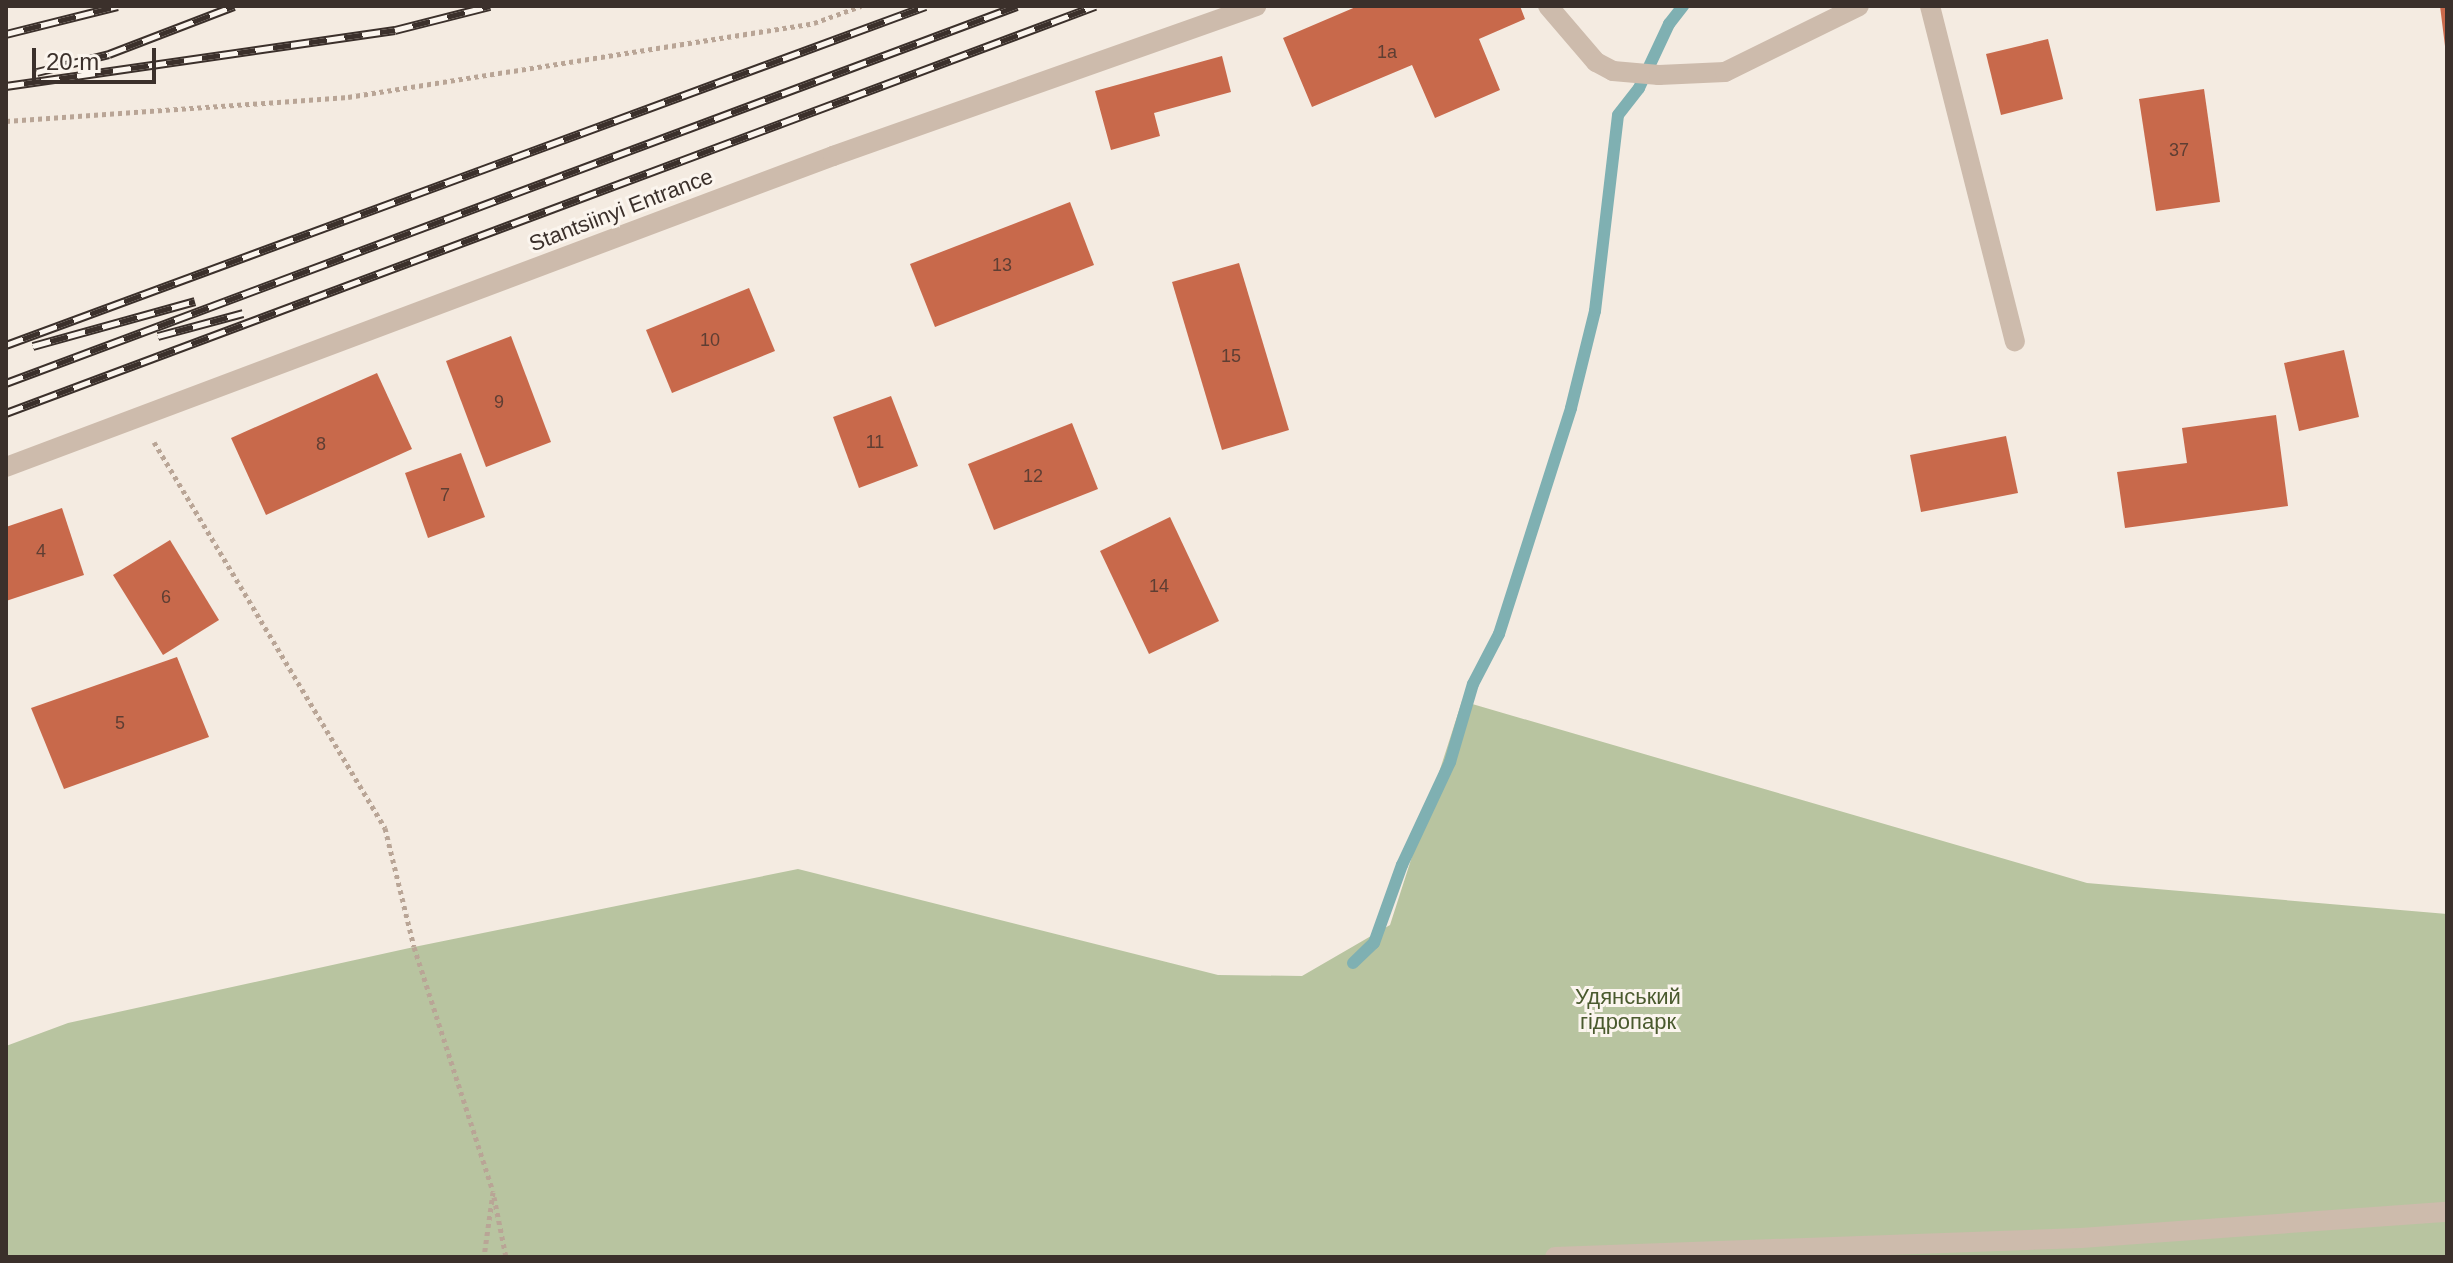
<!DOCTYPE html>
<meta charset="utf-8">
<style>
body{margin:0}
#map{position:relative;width:2453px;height:1263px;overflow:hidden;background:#f4ebe1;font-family:Arial,sans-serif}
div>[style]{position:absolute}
.green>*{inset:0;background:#b8c4a0}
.stream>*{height:12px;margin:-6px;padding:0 6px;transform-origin:6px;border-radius:6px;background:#7fb0b2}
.building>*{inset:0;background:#c8694b}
.path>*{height:5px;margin-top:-2.5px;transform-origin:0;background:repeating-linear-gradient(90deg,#b9a596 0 4px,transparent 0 8px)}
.minor>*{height:20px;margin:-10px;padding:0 10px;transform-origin:10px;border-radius:10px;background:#cdbbac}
.rail>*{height:9px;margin-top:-4.5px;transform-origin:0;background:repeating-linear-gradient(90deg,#fbf5ee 0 18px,#3b302b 0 36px);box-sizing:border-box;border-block:2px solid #3b302b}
span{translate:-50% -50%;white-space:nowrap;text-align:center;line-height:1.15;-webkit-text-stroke:6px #fbf5ee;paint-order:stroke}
.number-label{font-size:18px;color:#5e3e33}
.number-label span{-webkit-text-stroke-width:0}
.street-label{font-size:22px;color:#3b302b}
.park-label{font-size:22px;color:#4a5a2e}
.frame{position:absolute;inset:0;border:8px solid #3b302b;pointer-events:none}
.scale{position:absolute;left:32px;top:48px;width:124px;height:36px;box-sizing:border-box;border:4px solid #3b302b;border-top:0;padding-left:10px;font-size:24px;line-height:28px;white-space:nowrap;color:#3b302b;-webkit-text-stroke:6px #fbf5ee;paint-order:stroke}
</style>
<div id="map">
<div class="green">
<div style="clip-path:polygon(1462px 701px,2087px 883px,2447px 914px,2447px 1257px,6px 1257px,6px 1046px,68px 1023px,414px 947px,798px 869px,1218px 975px,1302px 976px,1390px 925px)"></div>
</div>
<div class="stream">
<div style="left:1353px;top:963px;width:29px;rotate:-44deg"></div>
<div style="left:1374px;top:943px;width:83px;rotate:-70.3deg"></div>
<div style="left:1402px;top:865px;width:114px;rotate:-65deg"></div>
<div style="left:1450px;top:762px;width:81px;rotate:-73.6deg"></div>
<div style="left:1473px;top:684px;width:56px;rotate:-62.5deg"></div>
<div style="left:1499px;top:634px;width:237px;rotate:-72.3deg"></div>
<div style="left:1571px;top:408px;width:100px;rotate:-76.1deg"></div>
<div style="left:1595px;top:311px;width:197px;rotate:-83.3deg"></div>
<div style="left:1618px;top:115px;width:34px;rotate:-52deg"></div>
<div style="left:1639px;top:88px;width:71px;rotate:-64.9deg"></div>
<div style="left:1669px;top:24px;width:23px;rotate:-52deg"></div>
</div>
<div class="building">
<div style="clip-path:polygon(1358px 6px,1520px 6px,1525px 19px,1479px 39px,1500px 90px,1435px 118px,1412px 65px,1312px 107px,1283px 38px)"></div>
<div style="clip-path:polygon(2440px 6px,2447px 6px,2447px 46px,2445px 46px)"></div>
<div style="clip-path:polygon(2048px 39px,2063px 99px,2001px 115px,1986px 54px)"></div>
<div style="clip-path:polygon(1222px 56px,1231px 92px,1154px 113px,1160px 136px,1111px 150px,1095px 91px)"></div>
<div style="clip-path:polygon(2204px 89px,2220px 202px,2156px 211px,2139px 99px)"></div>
<div style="clip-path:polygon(1070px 202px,1094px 265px,935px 327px,910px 264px)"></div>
<div style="clip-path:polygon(1239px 263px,1289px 430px,1222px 450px,1172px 282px)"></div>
<div style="clip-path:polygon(749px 288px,775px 351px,672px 393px,646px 330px)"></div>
<div style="clip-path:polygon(511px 336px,551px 442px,486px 467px,446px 361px)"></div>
<div style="clip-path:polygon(2344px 350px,2359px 417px,2299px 431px,2284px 363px)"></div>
<div style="clip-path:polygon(377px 373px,412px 449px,266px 515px,231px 438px)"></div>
<div style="clip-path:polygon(891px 396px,918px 466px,859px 488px,833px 417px)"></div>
<div style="clip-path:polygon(2276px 415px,2288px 506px,2125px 528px,2117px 472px,2187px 463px,2182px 428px)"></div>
<div style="clip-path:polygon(1072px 423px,1098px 489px,994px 530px,968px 464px)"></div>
<div style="clip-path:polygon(2006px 436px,2018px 493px,1921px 512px,1910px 455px)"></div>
<div style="clip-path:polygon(461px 453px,485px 517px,428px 538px,405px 473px)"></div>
<div style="clip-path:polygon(62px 508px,84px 575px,6px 601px,6px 527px)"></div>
<div style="clip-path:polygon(1170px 517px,1219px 621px,1149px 654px,1100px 551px)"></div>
<div style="clip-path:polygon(170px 540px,219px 620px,163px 655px,113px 575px)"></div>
<div style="clip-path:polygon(177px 657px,209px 737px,64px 789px,31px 708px)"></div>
</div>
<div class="path">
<div style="left:6px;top:121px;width:343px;rotate:-4deg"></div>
<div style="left:348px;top:97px;width:472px;rotate:-9deg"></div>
<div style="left:814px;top:23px;width:50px;rotate:-19.9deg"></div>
<div style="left:154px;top:442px;width:450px;rotate:59.1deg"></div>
<div style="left:385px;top:828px;width:122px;rotate:76.3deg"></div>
<div style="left:414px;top:947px;width:257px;rotate:72.1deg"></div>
<div style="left:493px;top:1192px;width:66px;rotate:97.9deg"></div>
<div style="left:494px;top:1197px;width:61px;rotate:78.7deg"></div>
</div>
<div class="minor">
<div style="left:1548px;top:6px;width:74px;rotate:49.4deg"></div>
<div style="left:1596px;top:62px;width:19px;rotate:28deg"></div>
<div style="left:1613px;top:71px;width:46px;rotate:5deg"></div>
<div style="left:1659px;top:75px;width:66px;rotate:-2.6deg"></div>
<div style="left:1725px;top:72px;width:149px;rotate:-26.2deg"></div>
<div style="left:1930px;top:6px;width:346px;rotate:75.8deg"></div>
<div style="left:6px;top:467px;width:884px;rotate:-20.61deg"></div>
<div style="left:833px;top:156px;width:449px;rotate:-19.5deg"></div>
<div style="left:1555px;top:1257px;width:526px;rotate:-2.07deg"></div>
<div style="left:2081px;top:1238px;width:367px;rotate:-4.1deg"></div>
</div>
<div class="rail">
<div style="left:6px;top:34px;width:115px;rotate:-14deg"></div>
<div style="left:37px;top:72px;width:74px;rotate:-14deg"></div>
<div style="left:109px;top:54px;width:134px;rotate:-21deg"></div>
<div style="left:6px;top:86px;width:393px;rotate:-8.2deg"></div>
<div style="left:395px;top:30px;width:98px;rotate:-14.2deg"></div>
<div style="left:158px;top:336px;width:88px;rotate:-15.1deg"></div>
<div style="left:6px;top:345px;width:980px;rotate:-20.23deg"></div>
<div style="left:33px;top:346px;width:168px;rotate:-15.5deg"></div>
<div style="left:6px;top:383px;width:1079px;rotate:-20.45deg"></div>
<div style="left:6px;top:413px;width:1163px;rotate:-20.49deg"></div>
</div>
<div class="number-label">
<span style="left:1387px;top:52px">1а</span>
<span style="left:2179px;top:150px">37</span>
<span style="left:1002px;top:265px">13</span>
<span style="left:710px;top:340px">10</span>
<span style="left:1231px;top:356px">15</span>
<span style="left:499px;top:402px">9</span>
<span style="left:875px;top:442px">11</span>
<span style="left:321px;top:444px">8</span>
<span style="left:1033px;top:476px">12</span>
<span style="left:445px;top:495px">7</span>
<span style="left:41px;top:551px">4</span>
<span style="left:1159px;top:586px">14</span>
<span style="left:166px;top:597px">6</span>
<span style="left:120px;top:723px">5</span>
</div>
<div class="street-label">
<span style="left:621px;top:210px;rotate:-21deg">Stantsiinyi Entrance</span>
</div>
<div class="park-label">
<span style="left:1628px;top:1009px">Удянський<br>гідропарк</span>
</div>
<div class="frame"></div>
<div class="scale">20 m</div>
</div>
